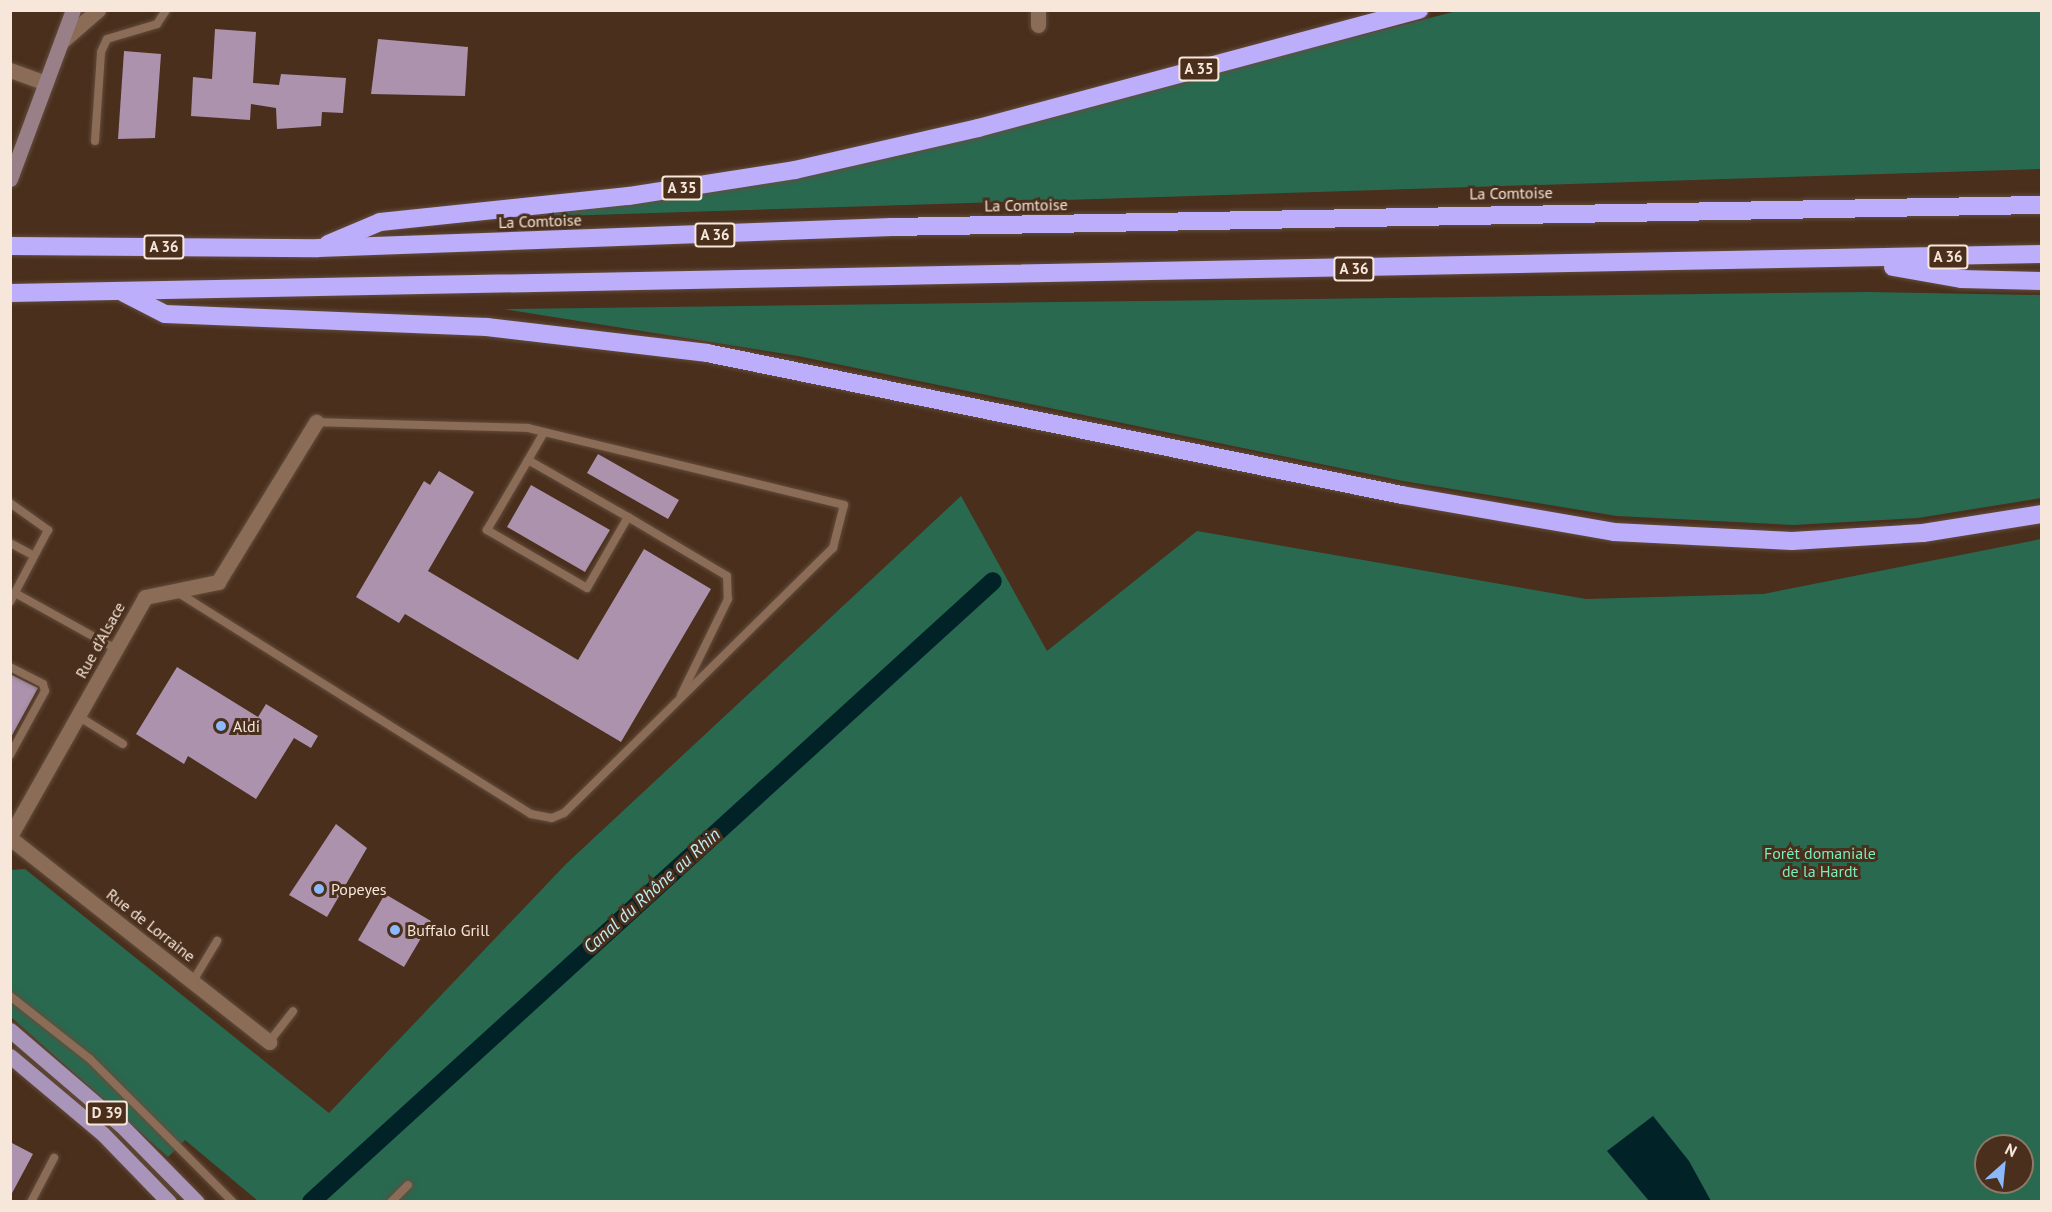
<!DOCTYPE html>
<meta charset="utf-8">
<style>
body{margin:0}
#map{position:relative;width:2052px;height:1212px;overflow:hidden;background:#492f1c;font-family:"PT Sans",sans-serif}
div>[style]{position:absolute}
.green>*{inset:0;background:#296950}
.water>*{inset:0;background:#012328}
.canal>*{height:18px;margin:-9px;padding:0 9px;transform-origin:9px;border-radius:9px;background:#012328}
.building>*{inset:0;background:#ac92ad}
.roads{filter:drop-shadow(0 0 2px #634c3c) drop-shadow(0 0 2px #634c3c)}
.lane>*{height:8px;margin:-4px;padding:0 4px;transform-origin:4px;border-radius:4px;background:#8a6c57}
.street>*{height:15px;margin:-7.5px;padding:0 7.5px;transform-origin:7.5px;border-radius:7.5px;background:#8a6c57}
.secondary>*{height:15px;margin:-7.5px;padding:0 7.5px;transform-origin:7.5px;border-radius:7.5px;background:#998088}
.primary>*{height:15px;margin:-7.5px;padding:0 7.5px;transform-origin:7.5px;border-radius:7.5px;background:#a994ba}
.highway>*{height:18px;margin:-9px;padding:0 9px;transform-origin:9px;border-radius:9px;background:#bdaefc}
.dots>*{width:16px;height:16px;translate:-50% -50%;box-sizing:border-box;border:3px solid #492f1c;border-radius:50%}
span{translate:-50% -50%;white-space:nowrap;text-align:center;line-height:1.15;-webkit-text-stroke:6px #492f1c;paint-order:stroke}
.shield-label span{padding:2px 4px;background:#492f1c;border:2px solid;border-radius:4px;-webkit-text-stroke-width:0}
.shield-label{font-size:15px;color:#f7e6da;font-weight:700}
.street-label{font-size:16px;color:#f7e6da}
.poi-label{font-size:16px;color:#f7e6da}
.left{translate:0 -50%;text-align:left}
.park-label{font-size:16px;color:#79eebe}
.water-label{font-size:18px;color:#bdeef7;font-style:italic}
.frame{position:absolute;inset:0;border:12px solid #f7e6da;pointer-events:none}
.north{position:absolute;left:1974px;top:1134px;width:60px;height:60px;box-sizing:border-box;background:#492f1c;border:2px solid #8f7868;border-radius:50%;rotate:27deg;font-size:16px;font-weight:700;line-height:24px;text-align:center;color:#f7e6da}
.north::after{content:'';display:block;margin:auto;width:21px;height:27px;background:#8bb9fc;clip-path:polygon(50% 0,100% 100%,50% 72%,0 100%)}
</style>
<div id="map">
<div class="green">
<div style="clip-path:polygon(1457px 11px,2041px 11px,2041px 169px,529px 217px,796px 179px)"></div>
<div style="clip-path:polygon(1868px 292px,2041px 295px,2041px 498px,1918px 518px,1793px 525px,1617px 516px,1403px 481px,798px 356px,504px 309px)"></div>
<div style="clip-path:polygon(evenodd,961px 496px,1047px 651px,1197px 531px,1586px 599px,1763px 594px,2041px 539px,2041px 1201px,258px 1201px,185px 1140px,168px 1157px,11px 1017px,10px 870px,25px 869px,329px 1113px,566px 864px,961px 496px,1986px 1146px,2022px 1146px,2022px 1182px,1986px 1182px,1986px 1146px)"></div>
</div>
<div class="water">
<div style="clip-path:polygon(1653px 1116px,1689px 1161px,1711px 1201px,1649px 1201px,1607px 1151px)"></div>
</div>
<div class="canal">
<div style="left:311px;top:1202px;width:922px;rotate:-42.32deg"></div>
</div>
<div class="building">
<div style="clip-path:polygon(215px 29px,256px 32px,253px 83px,279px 85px,281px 74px,346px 78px,343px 113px,322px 112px,321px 126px,277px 129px,276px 108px,251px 104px,250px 120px,191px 116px,193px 77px,212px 79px)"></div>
<div style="clip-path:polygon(378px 39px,468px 47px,465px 96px,371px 94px)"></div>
<div style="clip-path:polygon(124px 51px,161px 54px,155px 138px,118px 139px)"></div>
<div style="clip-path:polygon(598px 454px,679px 500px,668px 519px,587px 473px)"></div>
<div style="clip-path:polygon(439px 471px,474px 492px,428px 571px,578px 660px,644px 549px,711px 589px,621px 742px,405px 614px,399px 623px,356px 597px,424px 481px,430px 485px)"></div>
<div style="clip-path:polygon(531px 485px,610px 530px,585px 572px,507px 527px)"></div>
<div style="clip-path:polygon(177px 667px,258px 717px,266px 704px,318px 736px,311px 748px,294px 738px,256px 799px,188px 756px,184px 764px,136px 734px)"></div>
<div style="clip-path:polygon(10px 674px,38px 688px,10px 739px)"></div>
<div style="clip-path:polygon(336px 824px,367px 848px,327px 917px,289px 895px)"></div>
<div style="clip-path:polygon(385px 894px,431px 921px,404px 967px,358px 940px)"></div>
<div style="clip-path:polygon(10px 1142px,33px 1154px,10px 1197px)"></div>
</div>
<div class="roads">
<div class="lane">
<div style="left:95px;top:141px;width:89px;rotate:-86.1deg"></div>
<div style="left:101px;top:52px;width:14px;rotate:-65deg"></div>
<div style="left:107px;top:39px;width:52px;rotate:-16.7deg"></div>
<div style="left:157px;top:24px;width:17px;rotate:-57deg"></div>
<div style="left:528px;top:460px;width:115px;rotate:29.7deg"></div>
<div style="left:628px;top:517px;width:82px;rotate:120deg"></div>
<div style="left:587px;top:588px;width:116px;rotate:-149.9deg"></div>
<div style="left:487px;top:530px;width:81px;rotate:-59.6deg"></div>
<div style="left:528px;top:460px;width:32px;rotate:-60deg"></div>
<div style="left:10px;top:503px;width:47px;rotate:35.4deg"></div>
<div style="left:48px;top:530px;width:81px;rotate:117.8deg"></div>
<div style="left:628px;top:517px;width:115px;rotate:30.8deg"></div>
<div style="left:727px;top:576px;width:23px;rotate:88deg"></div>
<div style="left:728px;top:599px;width:107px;rotate:116.1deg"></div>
<div style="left:10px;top:543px;width:27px;rotate:28deg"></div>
<div style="left:177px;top:592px;width:418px;rotate:32.1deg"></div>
<div style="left:531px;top:814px;width:21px;rotate:11deg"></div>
<div style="left:552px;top:818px;width:13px;rotate:-23deg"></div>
<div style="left:564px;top:813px;width:378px;rotate:-44.6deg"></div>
<div style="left:833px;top:548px;width:44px;rotate:-75.7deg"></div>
<div style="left:844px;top:505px;width:325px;rotate:-166.3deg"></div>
<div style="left:528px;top:428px;width:212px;rotate:-178.4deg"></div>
<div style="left:15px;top:593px;width:115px;rotate:29deg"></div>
<div style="left:10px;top:667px;width:37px;rotate:27deg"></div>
<div style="left:43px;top:684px;width:7px;rotate:74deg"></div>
<div style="left:45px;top:691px;width:73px;rotate:118.7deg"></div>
<div style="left:78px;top:716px;width:53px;rotate:31.9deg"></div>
<div style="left:193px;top:981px;width:47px;rotate:-59deg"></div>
<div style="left:10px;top:996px;width:102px;rotate:38.2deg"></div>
<div style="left:90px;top:1059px;width:202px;rotate:45deg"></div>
<div style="left:269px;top:1042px;width:39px;rotate:-52deg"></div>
<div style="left:31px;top:1202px;width:50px;rotate:-62.4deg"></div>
<div style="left:391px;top:1202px;width:24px;rotate:-45deg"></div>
</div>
<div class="street">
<div style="left:1038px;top:10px;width:15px;rotate:90deg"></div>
<div style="left:61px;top:42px;width:49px;rotate:-40.9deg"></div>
<div style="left:10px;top:70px;width:38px;rotate:20deg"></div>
<div style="left:10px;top:836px;width:274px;rotate:-60.5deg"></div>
<div style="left:145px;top:597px;width:75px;rotate:-11.6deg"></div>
<div style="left:218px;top:582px;width:188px;rotate:-58.5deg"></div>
<div style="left:10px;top:838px;width:330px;rotate:38.2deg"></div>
</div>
<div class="secondary">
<div style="left:10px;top:179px;width:180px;rotate:-69.6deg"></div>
</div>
<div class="primary">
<div style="left:10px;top:1030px;width:146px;rotate:40.6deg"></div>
<div style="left:121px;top:1125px;width:108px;rotate:45.4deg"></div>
<div style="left:10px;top:1056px;width:121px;rotate:40deg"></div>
<div style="left:103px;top:1134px;width:95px;rotate:45.9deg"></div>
</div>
<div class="highway">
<div style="left:328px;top:244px;width:56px;rotate:-22.9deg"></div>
<div style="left:380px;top:222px;width:250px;rotate:-6deg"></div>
<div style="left:629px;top:196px;width:168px;rotate:-8.9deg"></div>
<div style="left:795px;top:170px;width:188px;rotate:-12.9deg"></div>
<div style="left:978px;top:128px;width:457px;rotate:-15deg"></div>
<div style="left:10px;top:246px;width:308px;rotate:0.4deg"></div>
<div style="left:318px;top:248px;width:574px;rotate:-2.1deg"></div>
<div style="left:892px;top:227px;width:1150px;rotate:-1.1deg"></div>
<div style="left:1893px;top:267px;width:69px;rotate:10deg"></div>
<div style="left:1961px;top:279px;width:81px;rotate:1.4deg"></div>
<div style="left:10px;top:293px;width:2032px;rotate:-1.1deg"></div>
<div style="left:124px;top:293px;width:46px;rotate:27.1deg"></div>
<div style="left:165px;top:314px;width:322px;rotate:2.3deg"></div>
<div style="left:487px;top:327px;width:222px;rotate:6.7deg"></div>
<div style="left:707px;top:353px;width:709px;rotate:11.55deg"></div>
<div style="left:1402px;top:495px;width:215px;rotate:9.9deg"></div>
<div style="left:1614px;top:532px;width:178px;rotate:2.9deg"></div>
<div style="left:1792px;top:541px;width:131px;rotate:-3.5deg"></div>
<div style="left:1923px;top:533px;width:121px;rotate:-9.1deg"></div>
</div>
</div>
<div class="dots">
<div style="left:221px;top:726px;background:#8bb9fc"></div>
<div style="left:319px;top:889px;background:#8bb9fc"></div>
<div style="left:395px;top:930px;background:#8bb9fc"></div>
</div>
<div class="shield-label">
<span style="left:1199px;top:69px">A 35</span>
<span style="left:682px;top:188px">A 35</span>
<span style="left:715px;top:235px">A 36</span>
<span style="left:164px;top:247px">A 36</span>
<span style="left:1948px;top:257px">A 36</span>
<span style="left:1354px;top:269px">A 36</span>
<span style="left:107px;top:1113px">D 39</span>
</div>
<div class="street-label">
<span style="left:1511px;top:193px;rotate:-1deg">La Comtoise</span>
<span style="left:1026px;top:205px;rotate:-1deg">La Comtoise</span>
<span style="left:540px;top:221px;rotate:-2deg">La Comtoise</span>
<span style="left:100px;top:640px;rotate:-61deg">Rue d'Alsace</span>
<span style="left:151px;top:925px;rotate:38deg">Rue de Lorraine</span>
</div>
<div class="poi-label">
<span class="left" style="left:233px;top:726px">Aldi</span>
<span class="left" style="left:331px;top:889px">Popeyes</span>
<span class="left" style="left:407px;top:930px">Buffalo Grill</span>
</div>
<div class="park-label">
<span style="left:1820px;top:862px">Forêt domaniale<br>de la Hardt</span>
</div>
<div class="water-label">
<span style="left:652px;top:891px;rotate:-42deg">Canal du Rhône au Rhin</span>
</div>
<div class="frame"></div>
<div class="north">N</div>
</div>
